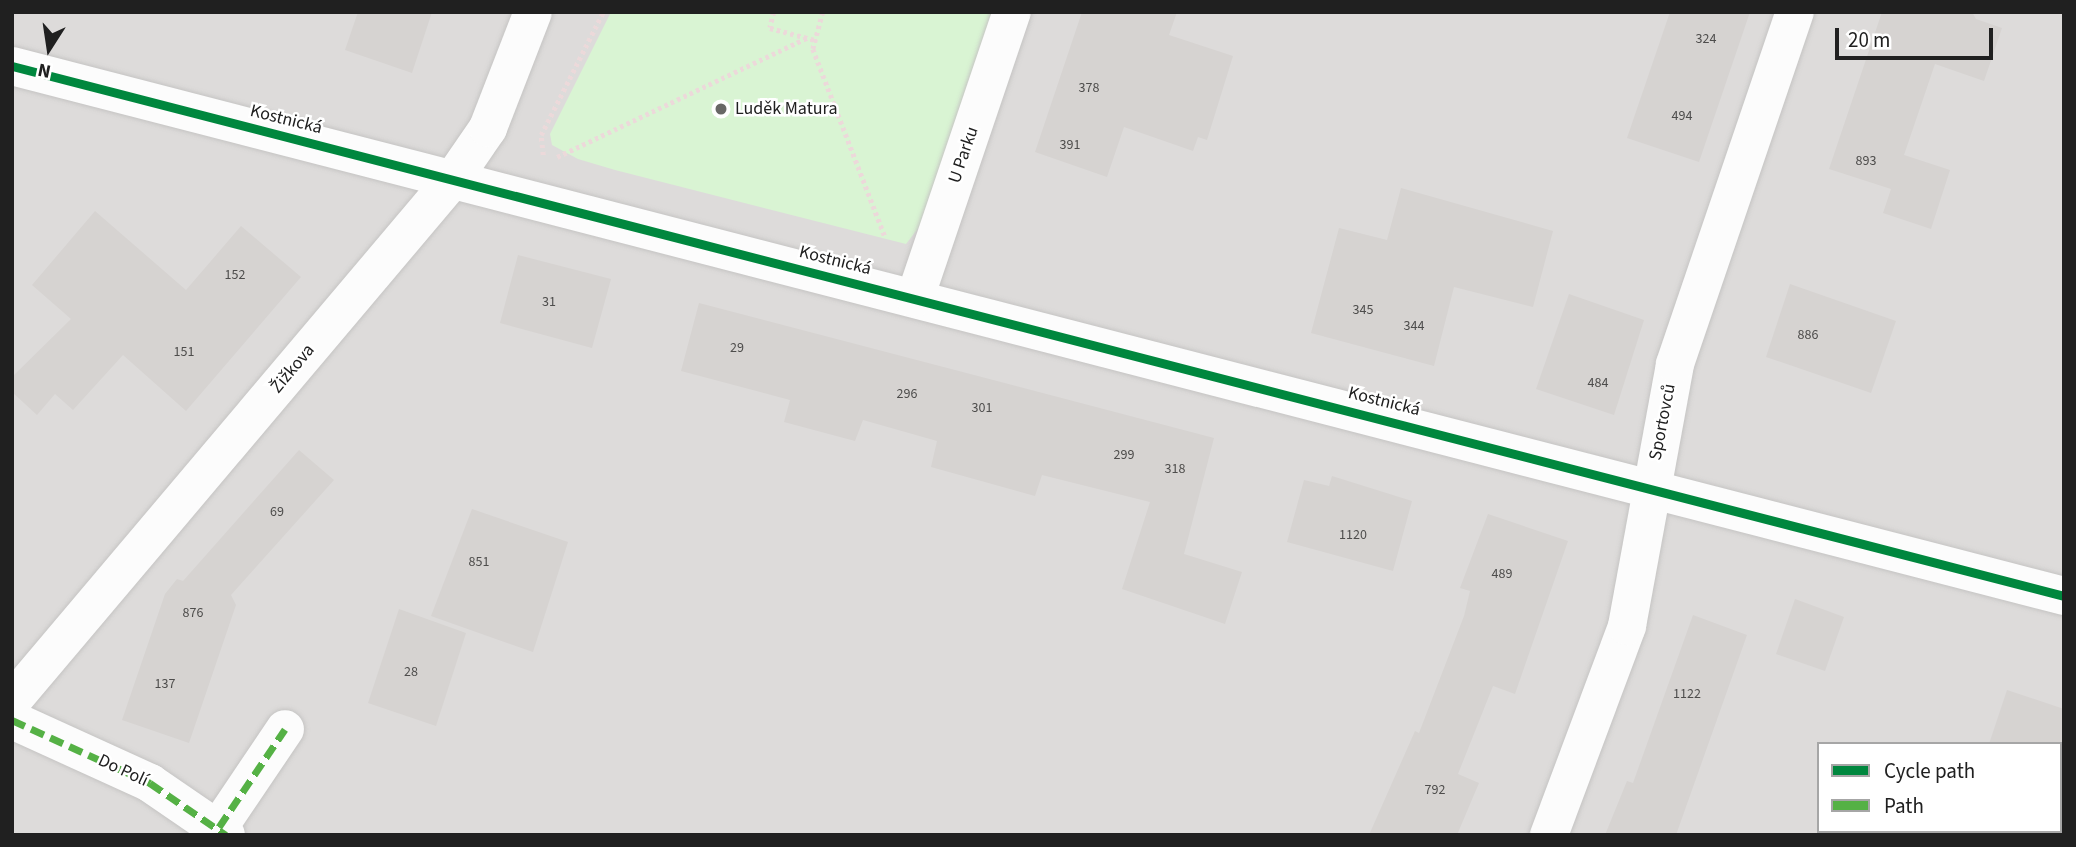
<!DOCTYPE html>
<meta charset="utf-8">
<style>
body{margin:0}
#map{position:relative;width:2076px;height:847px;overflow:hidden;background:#eeebe8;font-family:"Source Sans 3",sans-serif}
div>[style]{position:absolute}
.residential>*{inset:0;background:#dddbda}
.park>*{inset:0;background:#d9f4d3}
.building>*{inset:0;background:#d6d3d1}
.path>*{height:4.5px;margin-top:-2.25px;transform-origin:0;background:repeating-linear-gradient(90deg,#ecd9da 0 3.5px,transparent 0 7px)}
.roads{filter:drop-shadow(0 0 2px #c5c4c3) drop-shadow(0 0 2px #c5c4c3)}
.minor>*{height:38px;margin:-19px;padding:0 19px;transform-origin:19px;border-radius:19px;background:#fcfcfc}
.quiet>*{height:7px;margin-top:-3.5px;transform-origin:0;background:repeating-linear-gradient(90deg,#55b145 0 14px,transparent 0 21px)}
.cycleway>*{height:9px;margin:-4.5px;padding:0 4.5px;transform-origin:4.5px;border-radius:4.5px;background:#00873e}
.dots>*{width:19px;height:19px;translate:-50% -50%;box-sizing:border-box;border:4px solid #fff;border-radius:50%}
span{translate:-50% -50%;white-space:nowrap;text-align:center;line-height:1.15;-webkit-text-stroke:5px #fff;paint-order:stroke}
.number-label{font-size:14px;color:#4e4d4c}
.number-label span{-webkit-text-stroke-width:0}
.poi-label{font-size:18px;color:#202020}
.left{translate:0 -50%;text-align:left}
.street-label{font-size:18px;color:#202020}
.frame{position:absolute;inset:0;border:14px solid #202020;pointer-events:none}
.legend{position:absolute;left:1817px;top:742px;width:245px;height:91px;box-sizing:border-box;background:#fff;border:2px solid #a6a6a6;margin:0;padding:9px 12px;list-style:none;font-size:21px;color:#202020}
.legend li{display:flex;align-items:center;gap:14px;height:35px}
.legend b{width:35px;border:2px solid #a6a6a6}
.north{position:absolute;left:14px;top:14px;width:70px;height:70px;-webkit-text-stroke:5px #fff;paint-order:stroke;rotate:192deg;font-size:19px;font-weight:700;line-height:28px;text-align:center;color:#202020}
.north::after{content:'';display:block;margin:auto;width:24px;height:32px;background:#202020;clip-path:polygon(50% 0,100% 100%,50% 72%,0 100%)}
.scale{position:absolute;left:1835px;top:28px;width:158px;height:32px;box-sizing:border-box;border:4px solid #202020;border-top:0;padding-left:9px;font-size:21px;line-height:24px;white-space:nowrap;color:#202020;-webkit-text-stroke:5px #fff;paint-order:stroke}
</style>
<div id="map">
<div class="residential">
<div style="clip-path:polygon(evenodd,12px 12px,2064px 12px,2064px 835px,12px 835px,12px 12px,1819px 744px,2060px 744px,2060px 831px,1819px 831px,1819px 744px)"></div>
</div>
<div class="park">
<div style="clip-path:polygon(611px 12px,998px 12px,930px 213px,906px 244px,615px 170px,578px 159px,552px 145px,550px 134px)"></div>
</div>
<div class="building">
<div style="clip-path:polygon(358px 12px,432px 12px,412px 73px,345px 50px)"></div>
<div style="clip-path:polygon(1082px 12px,1177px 12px,1169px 35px,1233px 56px,1207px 140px,1198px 137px,1193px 151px,1124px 127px,1107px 177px,1035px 152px)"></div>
<div style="clip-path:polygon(1670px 12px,1750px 12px,1699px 162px,1627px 138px)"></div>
<div style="clip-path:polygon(1882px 12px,1972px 12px,1976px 19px,2002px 28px,1984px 81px,1935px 64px,1904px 155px,1950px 170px,1931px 229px,1883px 213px,1891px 189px,1829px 169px)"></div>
<div style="clip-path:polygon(1401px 188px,1553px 231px,1533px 307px,1454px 287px,1434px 366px,1311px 333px,1339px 228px,1387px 240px)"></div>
<div style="clip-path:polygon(95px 211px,186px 290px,241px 226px,301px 277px,186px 411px,123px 355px,73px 410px,55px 394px,37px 415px,12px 392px,12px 377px,71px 319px,32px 285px)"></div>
<div style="clip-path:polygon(518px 255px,611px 279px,592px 348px,500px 323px)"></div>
<div style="clip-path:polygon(1790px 284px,1896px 321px,1871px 393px,1766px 357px)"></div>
<div style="clip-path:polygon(1569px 294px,1644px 320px,1614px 415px,1536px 389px)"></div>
<div style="clip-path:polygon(699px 303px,1214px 438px,1184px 554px,1242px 572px,1225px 624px,1122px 589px,1150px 502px,1042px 475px,1035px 496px,931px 467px,937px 441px,863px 420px,855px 441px,784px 422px,790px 400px,681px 371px)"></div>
<div style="clip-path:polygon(299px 450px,334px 480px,231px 595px,236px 605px,189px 743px,122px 720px,165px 594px,177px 579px,183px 581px)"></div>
<div style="clip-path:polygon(1332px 476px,1412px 501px,1393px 571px,1287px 542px,1304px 480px,1329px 486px)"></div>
<div style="clip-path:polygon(472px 509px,568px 542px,533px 652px,431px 616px)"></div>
<div style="clip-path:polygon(1488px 514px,1568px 541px,1515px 694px,1493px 686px,1458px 774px,1479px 783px,1457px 835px,1369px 835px,1415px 731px,1419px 733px,1464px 616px,1470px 591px,1460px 588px)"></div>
<div style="clip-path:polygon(1795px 599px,1844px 617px,1825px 671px,1776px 654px)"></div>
<div style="clip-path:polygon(399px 609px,466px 633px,436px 726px,368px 703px)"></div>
<div style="clip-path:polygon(1693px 615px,1747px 635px,1676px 835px,1605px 835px,1627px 781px,1633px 783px)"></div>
<div style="clip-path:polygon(2007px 690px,2064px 709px,2064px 744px,1989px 744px)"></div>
</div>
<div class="path">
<div style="left:774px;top:12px;width:16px;rotate:104deg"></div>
<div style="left:770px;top:28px;width:47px;rotate:14.9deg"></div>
<div style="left:823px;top:12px;width:38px;rotate:105deg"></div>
<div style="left:813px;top:49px;width:201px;rotate:69deg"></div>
<div style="left:543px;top:155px;width:20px;rotate:-96deg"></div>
<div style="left:541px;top:135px;width:138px;rotate:-63.2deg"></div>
<div style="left:557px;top:157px;width:277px;rotate:-25.5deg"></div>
</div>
<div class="roads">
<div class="minor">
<div style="left:12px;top:66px;width:2119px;rotate:14.48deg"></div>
<div style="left:915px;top:298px;width:302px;rotate:-71.3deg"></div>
<div style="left:12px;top:701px;width:683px;rotate:-49.81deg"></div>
<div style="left:453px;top:179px;width:62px;rotate:-55.5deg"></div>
<div style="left:488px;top:128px;width:124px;rotate:-68.8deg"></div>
<div style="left:12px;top:720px;width:152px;rotate:24.5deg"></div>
<div style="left:150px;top:783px;width:92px;rotate:34.4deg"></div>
<div style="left:219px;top:827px;width:118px;rotate:-56deg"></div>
<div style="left:1549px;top:835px;width:223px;rotate:-69.5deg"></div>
<div style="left:1627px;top:626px;width:266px;rotate:-79.6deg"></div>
<div style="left:1675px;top:364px;width:372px;rotate:-71.2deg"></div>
</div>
</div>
<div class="quiet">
<div style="left:12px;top:720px;width:152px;rotate:24.5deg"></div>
<div style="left:150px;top:783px;width:92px;rotate:34.4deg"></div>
<div style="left:219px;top:827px;width:118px;rotate:-56deg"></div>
</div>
<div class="cycleway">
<div style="left:12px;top:66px;width:2119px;rotate:14.48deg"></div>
</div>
<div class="dots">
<div style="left:721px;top:109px;background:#686766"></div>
</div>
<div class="number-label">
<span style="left:1706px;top:39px">324</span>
<span style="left:1089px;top:88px">378</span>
<span style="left:1682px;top:116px">494</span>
<span style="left:1070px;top:145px">391</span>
<span style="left:1866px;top:161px">893</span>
<span style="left:235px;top:275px">152</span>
<span style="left:549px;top:302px">31</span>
<span style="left:1363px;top:310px">345</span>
<span style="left:1414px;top:326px">344</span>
<span style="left:1808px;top:335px">886</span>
<span style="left:737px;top:348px">29</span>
<span style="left:184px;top:352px">151</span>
<span style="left:1598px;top:383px">484</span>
<span style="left:907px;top:394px">296</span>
<span style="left:982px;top:408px">301</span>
<span style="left:1124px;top:455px">299</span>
<span style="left:1175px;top:469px">318</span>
<span style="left:277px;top:512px">69</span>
<span style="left:1353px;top:535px">1120</span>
<span style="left:479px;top:562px">851</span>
<span style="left:1502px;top:574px">489</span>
<span style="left:193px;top:613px">876</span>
<span style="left:411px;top:672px">28</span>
<span style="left:165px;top:684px">137</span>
<span style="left:1687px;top:694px">1122</span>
<span style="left:1435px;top:790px">792</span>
</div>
<div class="poi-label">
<span class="left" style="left:735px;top:109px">Luděk Matura</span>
</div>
<div class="street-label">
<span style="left:286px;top:120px;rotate:14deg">Kostnická</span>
<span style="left:964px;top:155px;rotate:-71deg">U Parku</span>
<span style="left:835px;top:261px;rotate:14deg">Kostnická</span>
<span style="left:293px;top:369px;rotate:-50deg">Žižkova</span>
<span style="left:1384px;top:402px;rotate:14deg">Kostnická</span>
<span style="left:1663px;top:422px;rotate:-79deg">Sportovců</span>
<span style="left:123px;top:771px;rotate:25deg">Do Polí</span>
</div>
<div class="frame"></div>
<ul class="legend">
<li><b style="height:9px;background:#00873e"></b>Cycle path</li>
<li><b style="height:9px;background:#55b145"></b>Path</li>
</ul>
<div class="north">N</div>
<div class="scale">20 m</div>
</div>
